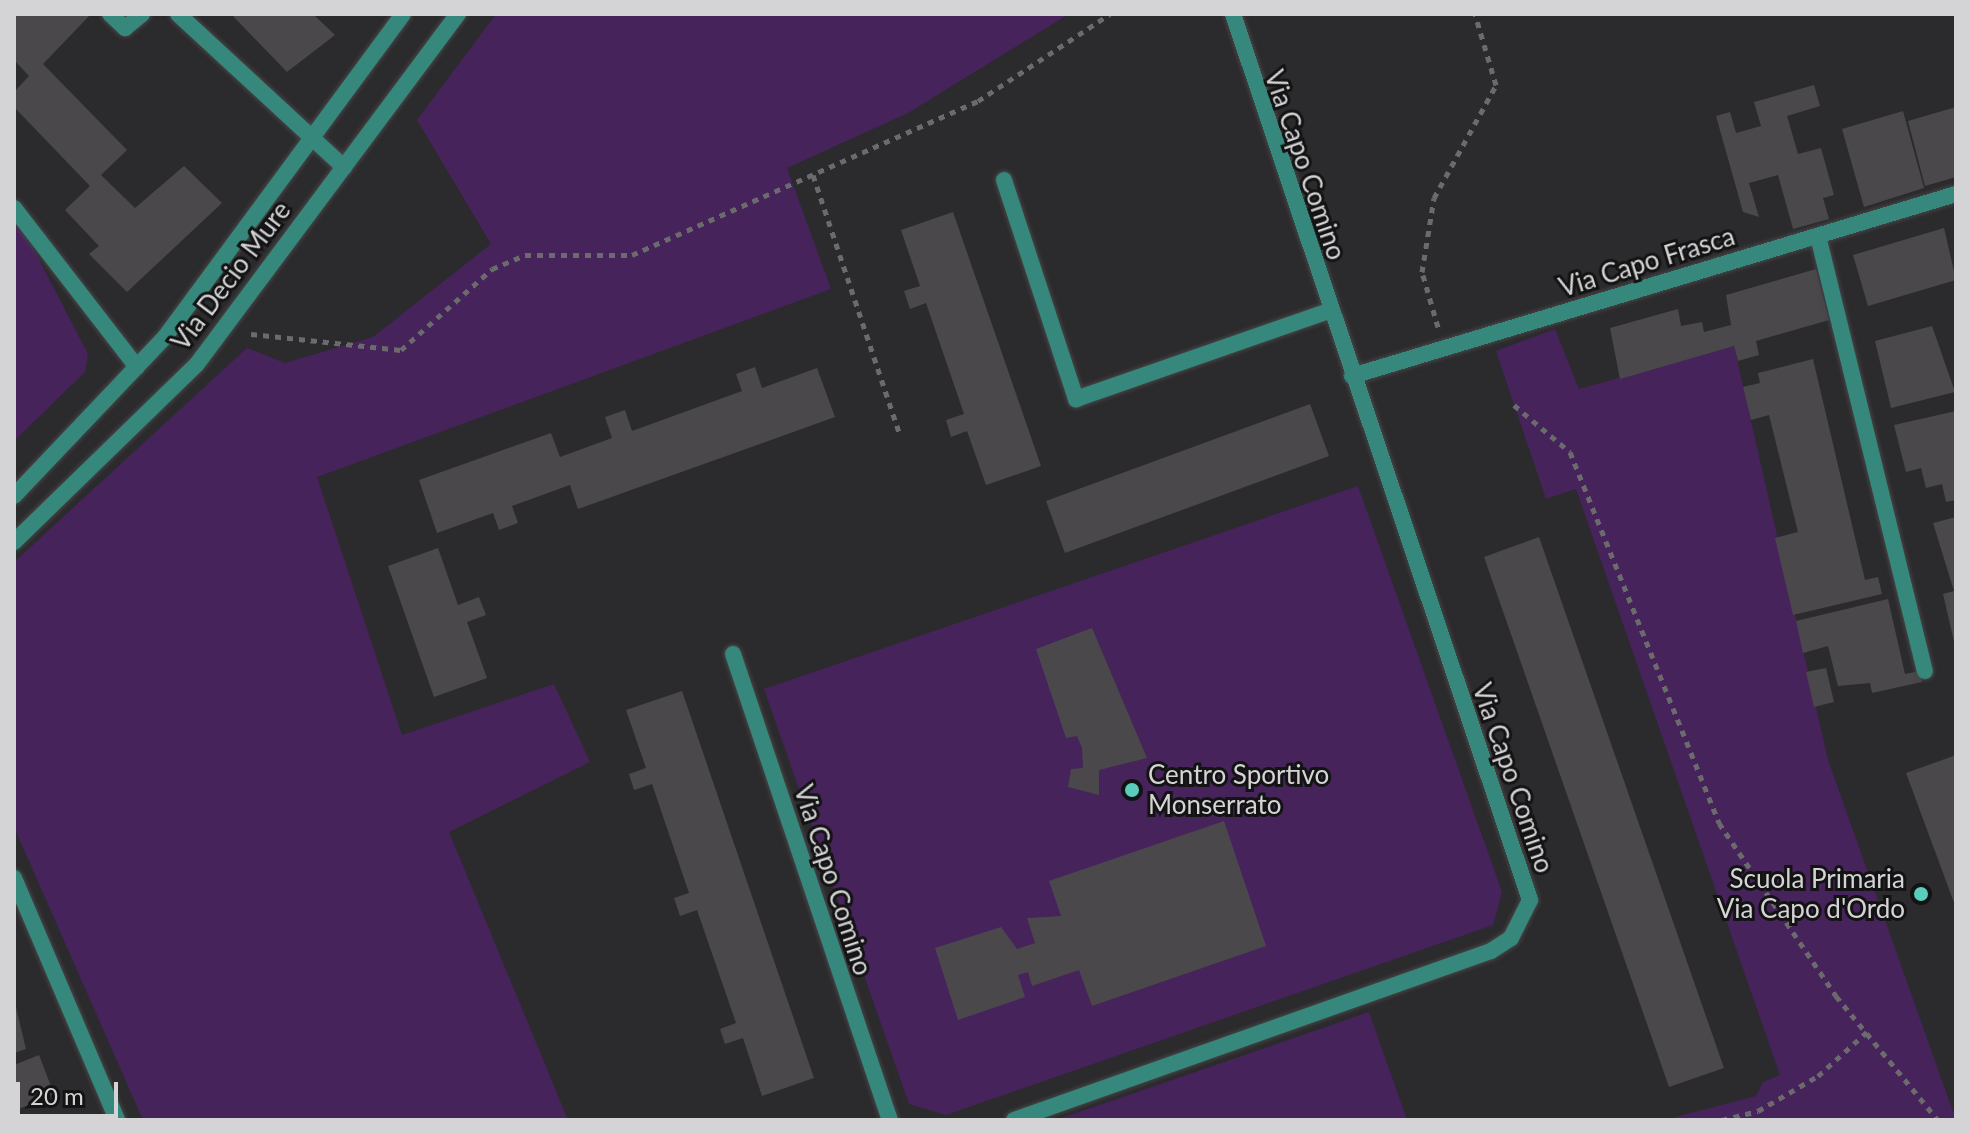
<!DOCTYPE html>
<style>
body{margin:0}
#map{position:relative;width:1970px;height:1134px;overflow:hidden;background:#2b2a2c;font-family:Lato,sans-serif}
div>[style]{position:absolute}
.green>*{inset:0;background:#47235c}
.building>*{inset:0;background:#4a484b}
.path>*{height:5px;margin-top:-2.5px;transform-origin:0;background:repeating-linear-gradient(90deg,#6b6a6c 0 6px,transparent 0 12px)}
.roads{filter:drop-shadow(0 0 2px #464547) drop-shadow(0 0 2px #464547)}
.service>*{height:16px;margin:-8px;padding:0 8px;transform-origin:8px;border-radius:8px;background:#36887c}
.minor>*{height:16px;margin:-8px;padding:0 8px;transform-origin:8px;border-radius:8px;background:#36887c}
.tertiary>*{height:16px;margin:-8px;padding:0 8px;transform-origin:8px;border-radius:8px;background:#36887c}
.dots>*{width:22px;height:22px;translate:-50% -50%;box-sizing:border-box;border:4px solid #131314;border-radius:50%}
span{translate:-50% -50%;white-space:nowrap;text-align:center;line-height:1.15;-webkit-text-stroke:6px #131314;paint-order:stroke}
.street-label{font-size:26px;color:#d4d3d5}
.poi-label{font-size:26px;color:#d4d3d5}
.left{translate:0 -50%;text-align:left}
.right{translate:-100% -50%;text-align:right}
.frame{position:absolute;inset:0;border:16px solid #d4d3d5;pointer-events:none}
.scale{position:absolute;left:16px;top:1082px;width:102px;height:36px;box-sizing:border-box;border:4px solid #d4d3d5;border-top:0;padding-left:10px;font-size:24px;line-height:28px;white-space:nowrap;color:#d4d3d5;-webkit-text-stroke:6px #131314;paint-order:stroke}
</style>
<div id="map">
<div class="green">
<div style="clip-path:polygon(496px 14px,1069px 14px,908px 113px,787px 168px,831px 289px,317px 477px,402px 735px,554px 684px,590px 762px,449px 832px,568px 1120px,143px 1120px,14px 827px,14px 562px,247px 348px,285px 363px,373px 337px,491px 244px,417px 120px)"></div>
<div style="clip-path:polygon(14px 211px,88px 354px,85px 372px,14px 441px)"></div>
<div style="clip-path:polygon(1555px 329px,1579px 389px,1734px 346px,1828px 760px,1956px 1120px,1664px 1120px,1756px 1096px,1763px 1082px,1780px 1075px,1576px 489px,1546px 499px,1496px 351px)"></div>
<div style="clip-path:polygon(1358px 486px,1502px 892px,1493px 925px,946px 1115px,909px 1104px,764px 689px)"></div>
<div style="clip-path:polygon(1369px 1012px,1407px 1120px,1055px 1120px,1117px 1099px)"></div>
</div>
<div class="building">
<div style="clip-path:polygon(14px 14px,91px 14px,43px 64px,127px 150px,101px 175px,135px 208px,184px 166px,222px 203px,127px 292px,89px 254px,99px 246px,65px 210px,90px 186px,14px 107px,14px 92px,29px 76px,14px 60px)"></div>
<div style="clip-path:polygon(231px 14px,313px 14px,335px 35px,287px 72px)"></div>
<div style="clip-path:polygon(1814px 85px,1820px 106px,1787px 116px,1798px 154px,1821px 148px,1834px 195px,1823px 198px,1829px 219px,1793px 229px,1778px 175px,1749px 183px,1759px 217px,1743px 212px,1716px 116px,1730px 112px,1736px 133px,1761px 126px,1754px 102px)"></div>
<div style="clip-path:polygon(1956px 107px,1956px 177px,1925px 186px,1908px 121px)"></div>
<div style="clip-path:polygon(1903px 111px,1924px 188px,1864px 207px,1842px 129px)"></div>
<div style="clip-path:polygon(953px 212px,1041px 466px,986px 485px,967px 431px,951px 437px,946px 420px,964px 414px,926px 303px,910px 309px,904px 291px,920px 286px,901px 230px)"></div>
<div style="clip-path:polygon(1944px 228px,1956px 280px,1868px 306px,1853px 255px)"></div>
<div style="clip-path:polygon(1816px 269px,1829px 320px,1756px 341px,1759px 355px,1738px 361px,1734px 346px,1620px 379px,1610px 328px,1678px 309px,1681px 326px,1702px 322px,1704px 332px,1731px 325px,1726px 295px)"></div>
<div style="clip-path:polygon(1932px 326px,1955px 392px,1891px 408px,1875px 341px)"></div>
<div style="clip-path:polygon(1813px 359px,1865px 580px,1878px 577px,1882px 594px,1793px 615px,1775px 538px,1798px 532px,1769px 415px,1751px 420px,1743px 387px,1760px 383px,1758px 373px)"></div>
<div style="clip-path:polygon(755px 367px,762px 388px,817px 368px,835px 417px,578px 509px,570px 485px,512px 506px,518px 523px,499px 530px,493px 513px,437px 533px,419px 480px,551px 433px,560px 457px,612px 438px,605px 417px,625px 410px,632px 431px,742px 391px,736px 374px)"></div>
<div style="clip-path:polygon(1310px 404px,1329px 456px,1065px 553px,1046px 501px)"></div>
<div style="clip-path:polygon(1956px 411px,1956px 500px,1946px 502px,1942px 484px,1926px 488px,1921px 468px,1906px 472px,1894px 425px)"></div>
<div style="clip-path:polygon(1956px 517px,1956px 646px,1955px 646px,1943px 594px,1954px 591px,1933px 523px)"></div>
<div style="clip-path:polygon(1539px 537px,1724px 1068px,1669px 1087px,1484px 557px)"></div>
<div style="clip-path:polygon(438px 548px,458px 605px,479px 597px,486px 615px,467px 622px,487px 678px,434px 697px,388px 566px)"></div>
<div style="clip-path:polygon(1888px 599px,1905px 674px,1920px 671px,1922px 682px,1872px 693px,1870px 683px,1838px 686px,1828px 646px,1803px 653px,1796px 621px)"></div>
<div style="clip-path:polygon(1092px 628px,1147px 758px,1099px 770px,1099px 795px,1068px 787px,1071px 769px,1083px 768px,1082px 748px,1077px 736px,1066px 738px,1036px 649px)"></div>
<div style="clip-path:polygon(1826px 668px,1834px 702px,1814px 707px,1806px 672px)"></div>
<div style="clip-path:polygon(682px 691px,814px 1078px,762px 1096px,743px 1038px,725px 1044px,720px 1029px,736px 1023px,697px 910px,680px 916px,674px 898px,689px 893px,652px 784px,634px 790px,629px 774px,646px 768px,626px 710px)"></div>
<div style="clip-path:polygon(1956px 755px,1956px 908px,1906px 773px)"></div>
<div style="clip-path:polygon(1224px 821px,1266px 946px,1092px 1006px,1079px 970px,1032px 986px,1028px 972px,1018px 975px,1025px 997px,958px 1020px,935px 948px,1001px 927px,1017px 949px,1035px 943px,1027px 918px,1061px 916px,1049px 881px)"></div>
<div style="clip-path:polygon(14px 999px,26px 1049px,14px 1053px)"></div>
<div style="clip-path:polygon(39px 1055px,54px 1094px,14px 1111px,14px 1065px)"></div>
</div>
<div class="path">
<div style="left:813px;top:175px;width:274px;rotate:71.5deg"></div>
<div style="left:1438px;top:327px;width:57px;rotate:-106.2deg"></div>
<div style="left:1422px;top:272px;width:75px;rotate:-80.8deg"></div>
<div style="left:1434px;top:198px;width:129px;rotate:-61.2deg"></div>
<div style="left:1496px;top:85px;width:74px;rotate:-106.5deg"></div>
<div style="left:251px;top:334px;width:151px;rotate:6.1deg"></div>
<div style="left:401px;top:350px;width:122px;rotate:-41.7deg"></div>
<div style="left:492px;top:269px;width:36px;rotate:-23deg"></div>
<div style="left:525px;top:255px;width:107px"></div>
<div style="left:632px;top:255px;width:379px;rotate:-24deg"></div>
<div style="left:978px;top:101px;width:158px;rotate:-33.4deg"></div>
<div style="left:1514px;top:405px;width:73px;rotate:40deg"></div>
<div style="left:1570px;top:452px;width:400px;rotate:68.1deg"></div>
<div style="left:1719px;top:823px;width:209px;rotate:55.9deg"></div>
<div style="left:1836px;top:996px;width:161px;rotate:50.6deg"></div>
<div style="left:1722px;top:1120px;width:37px;rotate:-14deg"></div>
<div style="left:1758px;top:1111px;width:69px;rotate:-30.3deg"></div>
<div style="left:1818px;top:1076px;width:67px;rotate:-42deg"></div>
</div>
<div class="roads">
<div class="service">
<div style="left:14px;top:208px;width:201px;rotate:52.3deg"></div>
</div>
<div class="minor">
<div style="left:110px;top:14px;width:21px;rotate:43deg"></div>
<div style="left:125px;top:28px;width:22px;rotate:-39deg"></div>
<div style="left:178px;top:14px;width:226px;rotate:42.7deg"></div>
<div style="left:1004px;top:180px;width:231px;rotate:71.8deg"></div>
<div style="left:1076px;top:399px;width:268px;rotate:-19.2deg"></div>
<div style="left:1818px;top:236px;width:448px;rotate:76.2deg"></div>
<div style="left:1352px;top:376px;width:631px;rotate:-16.77deg"></div>
<div style="left:733px;top:654px;width:492px;rotate:71.4deg"></div>
<div style="left:14px;top:878px;width:263px;rotate:66.9deg"></div>
<div style="left:1014px;top:1120px;width:506px;rotate:-19.51deg"></div>
<div style="left:1491px;top:951px;width:24px;rotate:-33deg"></div>
<div style="left:1511px;top:938px;width:42px;rotate:-63.4deg"></div>
<div style="left:1530px;top:900px;width:934px;rotate:-108.53deg"></div>
</div>
<div class="tertiary">
<div style="left:14px;top:496px;width:219px;rotate:-46.5deg"></div>
<div style="left:165px;top:337px;width:401px;rotate:-53.6deg"></div>
<div style="left:14px;top:542px;width:255px;rotate:-44.2deg"></div>
<div style="left:197px;top:364px;width:437px;rotate:-53.3deg"></div>
</div>
</div>
<div class="dots">
<div style="left:1132px;top:790px;background:#5acebc"></div>
<div style="left:1921px;top:894px;background:#5acebc"></div>
</div>
<div class="street-label">
<span style="left:1305px;top:165px;rotate:71deg">Via Capo Comino</span>
<span style="left:1647px;top:262px;rotate:-17deg">Via Capo Frasca</span>
<span style="left:231px;top:276px;rotate:-53deg">Via Decio Mure</span>
<span style="left:1513px;top:778px;rotate:71deg">Via Capo Comino</span>
<span style="left:833px;top:880px;rotate:72deg">Via Capo Comino</span>
</div>
<div class="poi-label">
<span class="left" style="left:1148px;top:790px">Centro Sportivo<br>Monserrato</span>
<span class="right" style="left:1905px;top:894px">Scuola Primaria<br>Via Capo d'Ordo</span>
</div>
<div class="frame"></div>
<div class="scale">20 m</div>
</div>
